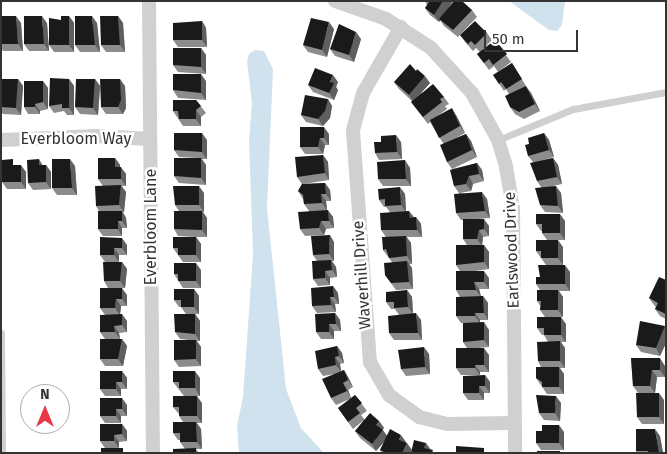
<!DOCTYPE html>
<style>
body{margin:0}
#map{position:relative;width:667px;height:454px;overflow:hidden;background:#fff;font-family:"Fira Sans",sans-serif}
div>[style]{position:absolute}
.water>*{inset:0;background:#cfe2ee}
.lane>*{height:7px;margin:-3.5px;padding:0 3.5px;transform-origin:3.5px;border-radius:3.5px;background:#d0d0d0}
.street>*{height:14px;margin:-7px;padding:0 7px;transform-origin:7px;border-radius:7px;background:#d0d0d0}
.wall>*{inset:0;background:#8c8c8c}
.shaded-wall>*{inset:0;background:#5f5f5f}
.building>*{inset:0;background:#1a1a1a}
span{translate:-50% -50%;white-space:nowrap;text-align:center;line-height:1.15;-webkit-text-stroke:5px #fff;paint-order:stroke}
.street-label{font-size:16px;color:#333}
.frame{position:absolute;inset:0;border:2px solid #333;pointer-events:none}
.north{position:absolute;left:20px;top:384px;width:50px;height:50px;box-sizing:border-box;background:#fff;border:1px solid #adadad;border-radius:50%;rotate:0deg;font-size:14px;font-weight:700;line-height:20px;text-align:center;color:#333}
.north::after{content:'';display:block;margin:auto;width:18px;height:22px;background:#e63946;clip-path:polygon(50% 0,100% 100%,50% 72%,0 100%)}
.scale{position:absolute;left:484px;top:30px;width:94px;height:22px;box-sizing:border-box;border:2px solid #333;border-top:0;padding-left:6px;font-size:15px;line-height:18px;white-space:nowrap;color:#333;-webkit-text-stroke:4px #fff;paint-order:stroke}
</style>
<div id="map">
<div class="water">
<div style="clip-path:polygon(509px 1px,565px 1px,562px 25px,557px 31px,549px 30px)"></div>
<div style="clip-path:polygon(255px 50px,264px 51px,273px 69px,267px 208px,286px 389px,301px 428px,324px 453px,239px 453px,237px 426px,243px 397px,253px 254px,249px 141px,252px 103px,247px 61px,249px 54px)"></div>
</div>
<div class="lane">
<div style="left:498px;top:140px;width:81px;rotate:-22.5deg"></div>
<div style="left:573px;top:109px;width:95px;rotate:-10.4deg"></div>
<div style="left:1px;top:333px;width:120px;rotate:89.5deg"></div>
</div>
<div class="street">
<div style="left:149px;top:1px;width:452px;rotate:89.5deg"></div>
<div style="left:335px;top:1px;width:54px;rotate:19.4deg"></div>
<div style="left:386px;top:19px;width:54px;rotate:32.8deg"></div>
<div style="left:431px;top:48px;width:61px;rotate:47.7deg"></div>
<div style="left:472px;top:93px;width:54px;rotate:61deg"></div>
<div style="left:498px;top:140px;width:28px;rotate:73deg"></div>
<div style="left:506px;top:167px;width:42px;rotate:80.3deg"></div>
<div style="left:513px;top:208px;width:245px;rotate:89.5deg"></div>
<div style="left:401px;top:27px;width:76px;rotate:119.9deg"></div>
<div style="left:363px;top:93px;width:39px;rotate:105deg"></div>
<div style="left:353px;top:131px;width:232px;rotate:85.8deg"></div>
<div style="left:370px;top:362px;width:38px;rotate:60deg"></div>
<div style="left:389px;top:395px;width:37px;rotate:36deg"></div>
<div style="left:419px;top:417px;width:29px;rotate:14deg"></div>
<div style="left:447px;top:424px;width:68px;rotate:-0.8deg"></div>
<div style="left:1px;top:140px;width:96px;rotate:-2.4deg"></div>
<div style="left:97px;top:136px;width:53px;rotate:3.2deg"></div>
</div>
<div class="wall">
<div style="clip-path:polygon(425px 1px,453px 1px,446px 11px,472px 10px,477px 17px,458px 37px,444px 26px,440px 20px,439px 22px,430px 15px,425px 8px,427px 5px)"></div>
<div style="clip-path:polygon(1px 16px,21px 23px,23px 51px,3px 51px,1px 48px)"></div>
<div style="clip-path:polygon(69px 16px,74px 23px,74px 52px,54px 52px,49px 45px,61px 20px)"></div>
<div style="clip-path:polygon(118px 16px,123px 23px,125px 52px,106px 52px,101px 45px)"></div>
<div style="clip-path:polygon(202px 21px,206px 28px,207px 47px,178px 47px,173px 40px)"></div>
<div style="clip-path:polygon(47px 23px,49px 51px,29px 51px,24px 44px)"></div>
<div style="clip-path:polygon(97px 23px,100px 52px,80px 52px,75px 45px)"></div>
<div style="clip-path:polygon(334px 29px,327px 57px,308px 52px,303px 45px)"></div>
<div style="clip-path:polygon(487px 33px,492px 40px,481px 51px,495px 40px,511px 62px,498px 72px,494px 66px,489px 70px,477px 54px,480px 52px,476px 48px,473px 51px,465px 42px,460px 35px)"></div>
<div style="clip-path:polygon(361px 39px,354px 62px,335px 56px,330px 49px)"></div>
<div style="clip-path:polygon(201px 48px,206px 55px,206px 74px,178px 72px,173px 65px)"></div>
<div style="clip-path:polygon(512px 63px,526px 86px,525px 87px,531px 93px,540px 111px,524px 119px,515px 114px,510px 107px,509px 94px,506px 89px,504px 91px,493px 75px)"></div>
<div style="clip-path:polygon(416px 71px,430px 83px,421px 93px,444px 97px,449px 104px,445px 106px,447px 109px,439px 115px,456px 115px,465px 133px,456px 138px,466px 134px,471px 141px,477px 157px,452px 169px,477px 163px,482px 170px,484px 181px,473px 184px,471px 191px,460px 193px,487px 199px,490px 218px,478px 219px,489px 226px,489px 236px,483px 237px,482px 245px,484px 245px,489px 252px,489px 269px,475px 271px,489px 278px,489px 289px,479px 289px,481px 296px,483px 296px,488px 303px,488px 320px,480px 320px,480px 323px,489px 330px,489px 347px,478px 348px,489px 355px,489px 372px,480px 372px,480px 375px,461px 375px,456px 368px,467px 348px,463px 342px,463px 323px,461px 323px,456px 316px,460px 297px,456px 290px,460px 271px,456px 265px,467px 245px,463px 239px,463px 220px,461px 220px,456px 213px,459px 193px,454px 186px,452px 169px,447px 162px,443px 143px,430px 122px,428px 124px,411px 102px,412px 101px,399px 89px,394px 82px)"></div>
<div style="clip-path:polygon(1px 79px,18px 79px,23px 86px,21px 115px,3px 114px,1px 112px)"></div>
<div style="clip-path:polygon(69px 79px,74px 86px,74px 115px,67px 115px,64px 111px,54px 113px,49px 106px)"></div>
<div style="clip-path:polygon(95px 79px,100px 86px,98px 115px,80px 114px,75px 107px)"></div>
<div style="clip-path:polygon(43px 81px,48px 88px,48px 109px,40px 111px,40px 114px,28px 114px,24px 107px)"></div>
<div style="clip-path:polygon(206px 81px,206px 100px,178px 98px,173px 90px)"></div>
<div style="clip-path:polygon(338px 82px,336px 87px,338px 90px,334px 100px,313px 92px,308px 85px)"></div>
<div style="clip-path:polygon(125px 86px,126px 108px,123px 114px,106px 114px,101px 107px)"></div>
<div style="clip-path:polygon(328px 99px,332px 106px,330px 118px,323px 126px,306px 122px,301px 115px)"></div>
<div style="clip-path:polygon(196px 100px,206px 113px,201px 117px,201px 126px,183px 126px,173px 111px)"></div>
<div style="clip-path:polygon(544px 133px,549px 140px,554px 157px,540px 161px,553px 158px,558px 165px,562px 184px,553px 186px,561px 193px,563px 213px,545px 212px,540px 205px,541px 187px,537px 181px,533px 162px,528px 156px,529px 144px)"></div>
<div style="clip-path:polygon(329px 134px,329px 145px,325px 145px,323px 154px,305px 154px,300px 147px)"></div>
<div style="clip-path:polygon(207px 140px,207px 159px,202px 159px,206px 165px,206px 185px,179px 183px,174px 176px,197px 158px,179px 157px,174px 150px)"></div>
<div style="clip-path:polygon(381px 142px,401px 142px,402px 159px,379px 160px,375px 153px)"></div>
<div style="clip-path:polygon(323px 155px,328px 162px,329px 180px,303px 184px,325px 183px,330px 190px,331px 201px,326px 201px,327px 210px,333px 217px,334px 228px,326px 229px,324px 235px,305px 236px,300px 229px,309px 211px,304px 204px,303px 199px,298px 191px,302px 184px,297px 177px)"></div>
<div style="clip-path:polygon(115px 158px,120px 165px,120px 167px,126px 174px,126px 186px,121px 186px,126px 192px,124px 212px,123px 212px,126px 218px,127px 228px,122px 228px,122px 236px,103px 236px,98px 229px,99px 211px,96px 206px,103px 186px,98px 179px)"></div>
<div style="clip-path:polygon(17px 165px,26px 172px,26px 189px,7px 189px,2px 182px)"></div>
<div style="clip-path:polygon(43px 165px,46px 165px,51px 172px,51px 189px,33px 190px,28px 183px)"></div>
<div style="clip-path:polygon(75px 166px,77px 195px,57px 195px,52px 188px)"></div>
<div style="clip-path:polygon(410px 168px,411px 186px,383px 186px,378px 179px)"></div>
<div style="clip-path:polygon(204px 193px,204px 212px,203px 212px,207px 218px,207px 237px,196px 237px,201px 244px,201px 262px,183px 262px,173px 248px,195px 237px,178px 236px,174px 229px,179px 211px,175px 205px)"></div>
<div style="clip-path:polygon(405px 194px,406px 211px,409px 211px,414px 217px,416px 217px,421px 224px,422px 237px,406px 237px,411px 243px,412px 264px,409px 264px,412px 268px,413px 289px,396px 290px,385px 275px,392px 262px,383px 250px,386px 237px,381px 230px,390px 212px,386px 207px,384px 207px,379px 200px)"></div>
<div style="clip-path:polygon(565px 221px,565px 240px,547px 240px,542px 233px,542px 231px,541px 231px,536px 224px)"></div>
<div style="clip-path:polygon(100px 237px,127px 245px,127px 255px,119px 255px,119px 262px,122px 262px,127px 269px,125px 288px,108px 288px,104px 281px,105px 262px,100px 255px)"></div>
<div style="clip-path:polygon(334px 242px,334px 261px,332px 261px,336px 267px,337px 277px,330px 278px,330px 285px,318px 286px,313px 279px,317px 261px,313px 255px)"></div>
<div style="clip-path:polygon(563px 247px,563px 265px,570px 272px,570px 291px,559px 291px,563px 297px,563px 317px,545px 317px,540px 310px,541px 307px,537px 301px,540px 290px,536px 284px,540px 277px,546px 265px,536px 251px)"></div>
<div style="clip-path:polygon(201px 270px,201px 288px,183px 288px,174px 274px)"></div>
<div style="clip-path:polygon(666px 280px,666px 319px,660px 316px,655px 309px,656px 307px,654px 305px,649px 298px)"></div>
<div style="clip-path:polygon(333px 286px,338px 293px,339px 304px,335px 304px,336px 312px,317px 313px,312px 306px)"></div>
<div style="clip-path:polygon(100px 288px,127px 295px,127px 306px,121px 306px,120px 314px,127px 321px,127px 332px,119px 333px,120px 339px,122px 339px,127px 346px,123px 366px,105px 366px,100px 359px,105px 339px,100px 332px,105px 315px,100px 308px)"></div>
<div style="clip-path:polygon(194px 289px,199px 296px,199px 314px,195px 314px,200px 321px,200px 341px,197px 341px,201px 347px,201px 366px,179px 367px,174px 360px,189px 340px,180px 339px,175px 332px,186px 314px,181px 307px,179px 307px,174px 300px)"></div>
<div style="clip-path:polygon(407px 290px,412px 297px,413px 314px,421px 320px,422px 340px,394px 340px,389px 333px,399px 315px,395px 309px,391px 309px,386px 302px)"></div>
<div style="clip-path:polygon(335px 313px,340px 320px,341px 331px,334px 331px,334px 339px,321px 339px,316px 332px)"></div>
<div style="clip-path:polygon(566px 324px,566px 342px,561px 342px,565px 348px,565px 368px,560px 368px,564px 374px,564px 394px,547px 394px,536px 378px,541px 367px,538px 361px,548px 342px,544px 335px,542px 335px,537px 328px)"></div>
<div style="clip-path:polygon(665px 326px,666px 327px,666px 343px,660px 356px,641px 352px,636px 345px)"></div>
<div style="clip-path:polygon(337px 346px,342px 353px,344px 363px,340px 364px,341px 371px,344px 370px,348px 377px,353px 387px,348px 390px,351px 398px,355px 395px,367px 411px,361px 415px,365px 420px,379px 421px,384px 428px,382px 430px,387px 436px,406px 442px,406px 443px,411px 450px,426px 443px,430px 450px,411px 450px,410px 453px,382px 453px,380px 450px,385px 441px,376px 451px,360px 438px,355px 431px,364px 420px,353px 429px,338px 408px,350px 399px,336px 405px,331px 398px,335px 374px,323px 376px,318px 369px)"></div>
<div style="clip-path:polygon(429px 354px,430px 374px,406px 376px,401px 369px)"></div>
<div style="clip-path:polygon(631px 358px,665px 366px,665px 377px,657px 377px,655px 393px,638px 393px,633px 386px)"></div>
<div style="clip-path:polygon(122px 371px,127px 378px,127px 389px,121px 389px,121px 396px,105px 396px,100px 389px)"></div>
<div style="clip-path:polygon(485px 375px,490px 382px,490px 393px,484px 393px,484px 400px,468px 400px,463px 393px)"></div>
<div style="clip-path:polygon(200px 378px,200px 396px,184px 396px,173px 382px)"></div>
<div style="clip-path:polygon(664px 400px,664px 424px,642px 424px,637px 417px)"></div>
<div style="clip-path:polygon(202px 403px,202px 423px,197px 423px,201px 429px,202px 449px,196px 449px,199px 453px,185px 449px,180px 442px,180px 440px,178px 440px,173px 433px,183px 422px,179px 416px,179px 414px,173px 407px)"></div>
<div style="clip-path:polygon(561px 403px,560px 421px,544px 420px,539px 413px)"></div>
<div style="clip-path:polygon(127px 405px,127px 416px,121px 416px,121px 423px,105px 423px,100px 416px)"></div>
<div style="clip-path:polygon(122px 424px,127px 431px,127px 441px,119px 442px,119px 448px,105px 448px,100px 441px)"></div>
<div style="clip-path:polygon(564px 432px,564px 450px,541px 450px,536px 443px)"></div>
<div style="clip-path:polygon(660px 436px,663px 453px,637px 453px,636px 451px)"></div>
</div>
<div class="shaded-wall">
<div style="clip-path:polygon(443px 1px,453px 1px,439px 22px,434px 15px)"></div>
<div style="clip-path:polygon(16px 16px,21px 23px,23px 51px,18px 44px)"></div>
<div style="clip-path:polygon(42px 16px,47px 23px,49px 51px,44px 44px)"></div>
<div style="clip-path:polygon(69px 16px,74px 23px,74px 52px,69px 45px)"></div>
<div style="clip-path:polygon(92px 16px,97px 23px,100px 52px,95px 45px)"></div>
<div style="clip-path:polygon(118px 16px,123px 23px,125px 52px,120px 45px)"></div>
<div style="clip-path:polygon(202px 21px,206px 28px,207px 47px,202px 40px)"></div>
<div style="clip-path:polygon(329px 22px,334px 29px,327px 57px,322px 50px)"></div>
<div style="clip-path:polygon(356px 32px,361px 39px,354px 62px,349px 55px)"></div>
<div style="clip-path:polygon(201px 48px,206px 55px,206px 74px,201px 67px)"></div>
<div style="clip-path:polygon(201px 74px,206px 81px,206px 100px,201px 93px)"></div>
<div style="clip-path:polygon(333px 75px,338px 82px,336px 87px,338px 90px,334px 100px,329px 93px,330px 82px)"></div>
<div style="clip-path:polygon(425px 76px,430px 83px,413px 102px,409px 95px)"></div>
<div style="clip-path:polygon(18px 79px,23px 86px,21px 115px,16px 108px)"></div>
<div style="clip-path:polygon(69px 79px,74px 86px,74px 115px,69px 108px)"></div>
<div style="clip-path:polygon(95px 79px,100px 86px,98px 115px,93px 108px)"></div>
<div style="clip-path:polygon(120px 79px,125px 86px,126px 108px,123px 114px,118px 107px)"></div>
<div style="clip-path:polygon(43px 81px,48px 88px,48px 109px,43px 102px)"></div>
<div style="clip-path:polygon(526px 86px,531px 93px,540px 111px,535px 104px)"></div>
<div style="clip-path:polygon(328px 99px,332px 106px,330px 118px,323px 126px,318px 119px)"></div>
<div style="clip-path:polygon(35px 104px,40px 111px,40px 114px,35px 107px)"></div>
<div style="clip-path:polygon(452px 108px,456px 115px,465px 133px,460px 126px)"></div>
<div style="clip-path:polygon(196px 110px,201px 117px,201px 126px,196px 119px)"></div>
<div style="clip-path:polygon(324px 127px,329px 134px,329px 145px,324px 138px)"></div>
<div style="clip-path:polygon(202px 133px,207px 140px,207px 159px,202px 152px)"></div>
<div style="clip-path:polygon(544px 133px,549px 140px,554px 157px,549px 150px)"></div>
<div style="clip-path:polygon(466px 134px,471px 141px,477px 157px,472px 150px)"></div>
<div style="clip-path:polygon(396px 135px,401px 142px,402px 159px,397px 152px)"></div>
<div style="clip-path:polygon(320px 138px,325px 145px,323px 154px,318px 147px)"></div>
<div style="clip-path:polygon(323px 155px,328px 162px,329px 180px,325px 173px)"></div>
<div style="clip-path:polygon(115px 158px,120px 165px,120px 174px,115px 167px)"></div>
<div style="clip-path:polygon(201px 158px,206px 165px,206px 185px,201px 178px)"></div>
<div style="clip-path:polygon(553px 158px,558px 165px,562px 184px,557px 177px)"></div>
<div style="clip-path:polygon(39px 159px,43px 166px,39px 165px)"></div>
<div style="clip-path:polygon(70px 159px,75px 166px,77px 195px,72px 188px)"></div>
<div style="clip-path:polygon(405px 160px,410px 168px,411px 186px,406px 179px)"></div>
<div style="clip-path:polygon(477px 163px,482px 170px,484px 181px,479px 174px)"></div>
<div style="clip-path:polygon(21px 165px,26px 172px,26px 189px,21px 182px)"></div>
<div style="clip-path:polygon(46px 165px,51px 172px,51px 189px,46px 182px)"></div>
<div style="clip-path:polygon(121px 167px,126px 174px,126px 186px,121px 179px)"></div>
<div style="clip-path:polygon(469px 176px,473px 184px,471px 191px,466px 184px)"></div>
<div style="clip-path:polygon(325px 183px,330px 190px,331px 201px,326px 194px)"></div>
<div style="clip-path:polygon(121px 185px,126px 192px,124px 212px,119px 205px)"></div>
<div style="clip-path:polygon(199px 186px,204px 193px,204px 212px,199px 205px)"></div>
<div style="clip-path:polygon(556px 186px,561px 193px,563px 213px,558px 206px)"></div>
<div style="clip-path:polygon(400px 187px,405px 194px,406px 212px,401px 205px)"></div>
<div style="clip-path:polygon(482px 192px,487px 199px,490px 218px,485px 211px)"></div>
<div style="clip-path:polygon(321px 194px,326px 201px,327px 210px,322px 203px)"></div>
<div style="clip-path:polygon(328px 210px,333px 217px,334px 228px,329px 221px)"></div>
<div style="clip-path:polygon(122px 211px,126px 218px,127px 228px,122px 221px)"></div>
<div style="clip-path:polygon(202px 211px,207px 218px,207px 237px,202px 230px)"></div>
<div style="clip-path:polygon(409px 211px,414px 218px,410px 218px)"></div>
<div style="clip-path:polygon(560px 214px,565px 221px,565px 240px,560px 233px)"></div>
<div style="clip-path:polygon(416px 217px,421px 224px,422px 237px,417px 230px)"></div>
<div style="clip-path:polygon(484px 219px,489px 226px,489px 236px,484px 229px)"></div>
<div style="clip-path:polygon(118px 221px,122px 228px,122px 236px,118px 229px)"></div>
<div style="clip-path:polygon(321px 221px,326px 229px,324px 235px,319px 228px)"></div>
<div style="clip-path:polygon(479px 230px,483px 237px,482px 246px,477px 239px)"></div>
<div style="clip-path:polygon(330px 235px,334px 242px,334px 261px,329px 254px)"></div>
<div style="clip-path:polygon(406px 236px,411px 243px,412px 264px,407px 256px)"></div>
<div style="clip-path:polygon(196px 237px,201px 244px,201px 262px,196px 255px)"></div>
<div style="clip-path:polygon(122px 238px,127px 245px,127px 255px,122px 248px)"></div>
<div style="clip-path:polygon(558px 240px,563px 247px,563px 265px,558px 258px)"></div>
<div style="clip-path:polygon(484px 245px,489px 252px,489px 269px,484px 262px)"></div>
<div style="clip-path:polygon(114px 248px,119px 255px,119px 262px,114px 255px)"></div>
<div style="clip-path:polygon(331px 260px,336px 267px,337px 277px,332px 270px)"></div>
<div style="clip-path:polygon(407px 261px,412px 268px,413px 289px,409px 282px)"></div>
<div style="clip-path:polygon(122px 262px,127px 269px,125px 288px,120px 281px)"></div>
<div style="clip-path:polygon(196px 263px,201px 270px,201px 288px,196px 281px)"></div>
<div style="clip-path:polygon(565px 265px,570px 272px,570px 291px,565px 284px)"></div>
<div style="clip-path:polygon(325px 271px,330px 278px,330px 285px,325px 278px)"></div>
<div style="clip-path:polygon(484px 271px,489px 278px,489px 289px,484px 282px)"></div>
<div style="clip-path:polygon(474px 282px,479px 289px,481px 297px,476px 290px)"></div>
<div style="clip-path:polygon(333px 286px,338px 293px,339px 304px,334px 297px)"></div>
<div style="clip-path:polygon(122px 288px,127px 295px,127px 306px,122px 299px)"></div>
<div style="clip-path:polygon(194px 289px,199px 296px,199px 314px,194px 307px)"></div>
<div style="clip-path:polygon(407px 290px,412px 297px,413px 314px,408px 307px)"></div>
<div style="clip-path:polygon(558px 290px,563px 297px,563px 317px,558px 310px)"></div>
<div style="clip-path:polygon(483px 296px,488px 303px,488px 320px,484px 313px)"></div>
<div style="clip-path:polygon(330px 297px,335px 304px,336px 312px,331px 305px)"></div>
<div style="clip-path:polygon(116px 299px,121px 306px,120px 315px,115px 308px)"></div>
<div style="clip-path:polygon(335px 313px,340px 320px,341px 331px,336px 324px)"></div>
<div style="clip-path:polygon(416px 313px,421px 320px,422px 340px,418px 333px)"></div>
<div style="clip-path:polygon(475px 313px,480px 320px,480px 323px,475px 316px)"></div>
<div style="clip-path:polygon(122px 314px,127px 321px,127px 332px,122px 325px)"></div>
<div style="clip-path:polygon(195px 314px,200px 321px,200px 341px,195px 334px)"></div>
<div style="clip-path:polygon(561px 317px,566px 324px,566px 342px,561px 335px)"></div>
<div style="clip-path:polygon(484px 322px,489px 330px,489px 347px,484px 340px)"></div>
<div style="clip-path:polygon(329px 324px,334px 331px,334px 339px,329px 332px)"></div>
<div style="clip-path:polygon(114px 326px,119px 333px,120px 339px,115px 332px)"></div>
<div style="clip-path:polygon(665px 326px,666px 327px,666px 343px,660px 356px,656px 348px)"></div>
<div style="clip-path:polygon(122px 339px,127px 346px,123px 366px,118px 359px)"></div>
<div style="clip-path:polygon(196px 340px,201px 347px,201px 366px,196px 359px)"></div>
<div style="clip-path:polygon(560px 341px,565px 348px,565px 368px,560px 361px)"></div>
<div style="clip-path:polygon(337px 346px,342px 353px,344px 363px,339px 356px)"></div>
<div style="clip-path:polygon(424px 347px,429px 354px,430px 374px,425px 367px)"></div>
<div style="clip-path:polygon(484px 348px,489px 355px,489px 372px,484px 365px)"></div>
<div style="clip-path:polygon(335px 357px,340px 364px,341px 372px,336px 365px)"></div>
<div style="clip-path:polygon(660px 358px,665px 366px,665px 377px,660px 370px)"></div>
<div style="clip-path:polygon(475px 365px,480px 372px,480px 375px,475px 368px)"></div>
<div style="clip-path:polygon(559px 367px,564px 374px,564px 394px,559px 387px)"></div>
<div style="clip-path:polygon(344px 370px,348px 377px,353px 387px,348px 380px)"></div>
<div style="clip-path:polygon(652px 370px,657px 377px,655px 393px,650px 386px)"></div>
<div style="clip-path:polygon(122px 371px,127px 378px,127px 389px,122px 382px)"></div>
<div style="clip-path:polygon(195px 371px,200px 378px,200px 396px,195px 388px)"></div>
<div style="clip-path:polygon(485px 375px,490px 382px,490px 393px,485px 386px)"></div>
<div style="clip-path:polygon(116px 382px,121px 389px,121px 396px,116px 389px)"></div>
<div style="clip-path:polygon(343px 383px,348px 390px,351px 398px,347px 391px)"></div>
<div style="clip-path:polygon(479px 386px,484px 393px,484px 400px,479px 393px)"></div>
<div style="clip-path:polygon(659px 393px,664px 400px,664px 424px,659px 417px)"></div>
<div style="clip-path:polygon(197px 396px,202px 403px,202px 423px,197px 416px)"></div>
<div style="clip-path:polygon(556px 396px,561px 403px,560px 421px,555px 413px)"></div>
<div style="clip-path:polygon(122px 398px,127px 405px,127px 416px,122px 409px)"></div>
<div style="clip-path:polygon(116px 409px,121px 416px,121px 423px,116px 416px)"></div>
<div style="clip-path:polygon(379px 421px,384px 428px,381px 432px,376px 425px)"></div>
<div style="clip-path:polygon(196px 422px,201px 429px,202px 449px,197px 442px)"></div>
<div style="clip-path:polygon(122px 424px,127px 431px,127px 441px,122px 434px)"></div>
<div style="clip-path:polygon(559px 425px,564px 432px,564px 450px,559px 443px)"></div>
<div style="clip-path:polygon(655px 429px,660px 436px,663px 453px,659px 453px)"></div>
<div style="clip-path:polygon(383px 430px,388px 437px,376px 451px,372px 444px)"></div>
<div style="clip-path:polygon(114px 435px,119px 442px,119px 448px,114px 441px)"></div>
<div style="clip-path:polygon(401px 435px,406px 442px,404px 447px,399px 440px)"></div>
<div style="clip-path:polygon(407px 443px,412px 450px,410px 453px,402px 453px)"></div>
<div style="clip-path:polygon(426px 443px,431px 450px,424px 448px)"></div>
</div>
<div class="building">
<div style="clip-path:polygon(428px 1px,443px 1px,434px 15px,425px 8px,429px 2px)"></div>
<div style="clip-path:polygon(454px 1px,462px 1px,472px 10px,453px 30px,439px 19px)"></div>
<div style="clip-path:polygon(1px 16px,16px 16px,18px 44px,1px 44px)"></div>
<div style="clip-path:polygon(24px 16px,42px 16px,44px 44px,24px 44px)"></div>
<div style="clip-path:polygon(61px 16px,69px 16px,69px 45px,49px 45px,49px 18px,61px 20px)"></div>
<div style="clip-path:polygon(75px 16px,92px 16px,95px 45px,75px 45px)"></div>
<div style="clip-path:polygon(100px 16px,118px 16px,120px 45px,101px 45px)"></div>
<div style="clip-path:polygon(311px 18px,329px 22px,322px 50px,303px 45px)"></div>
<div style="clip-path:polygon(202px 21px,202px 40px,173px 40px,173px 23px)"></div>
<div style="clip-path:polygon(475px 21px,487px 33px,475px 45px,471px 41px,468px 44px,460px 35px)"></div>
<div style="clip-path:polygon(339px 24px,356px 32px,349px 55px,330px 49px)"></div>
<div style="clip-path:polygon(495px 40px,507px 54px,493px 65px,489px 59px,484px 63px,477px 54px)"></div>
<div style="clip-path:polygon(173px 48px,201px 48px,201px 67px,173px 65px)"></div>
<div style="clip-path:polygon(512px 63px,522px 79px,506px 89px,501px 82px,499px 84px,493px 75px)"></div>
<div style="clip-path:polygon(410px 64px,416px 71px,417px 69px,425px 76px,409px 95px,394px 82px)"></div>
<div style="clip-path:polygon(315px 68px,333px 75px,330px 82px,334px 83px,329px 93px,308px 85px)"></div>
<div style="clip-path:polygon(173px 74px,201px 74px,201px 93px,173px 90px)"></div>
<div style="clip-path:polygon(50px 78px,69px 79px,69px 108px,62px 108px,62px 104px,49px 106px)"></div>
<div style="clip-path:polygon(1px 79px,18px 79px,16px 108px,1px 107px)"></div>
<div style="clip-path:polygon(76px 79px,95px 79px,93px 108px,75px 107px)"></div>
<div style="clip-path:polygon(100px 79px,120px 79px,121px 100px,118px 107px,101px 107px)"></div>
<div style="clip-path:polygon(24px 81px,43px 81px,43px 102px,35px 104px,35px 107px,24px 107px)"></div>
<div style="clip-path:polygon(433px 84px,444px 97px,440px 99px,442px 102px,423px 117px,411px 102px)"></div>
<div style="clip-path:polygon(526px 86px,535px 104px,519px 112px,510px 107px,505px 96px)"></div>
<div style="clip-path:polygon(305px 95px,328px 99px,325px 111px,318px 119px,301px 115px)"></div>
<div style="clip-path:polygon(173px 100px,196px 100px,201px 106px,196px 110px,196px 119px,179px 119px,178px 111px,173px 111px)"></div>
<div style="clip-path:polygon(452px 108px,460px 126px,439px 138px,430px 120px)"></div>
<div style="clip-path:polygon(300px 127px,324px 127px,324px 138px,320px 138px,318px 147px,300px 147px)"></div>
<div style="clip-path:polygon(174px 133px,202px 133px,202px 152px,174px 150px)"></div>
<div style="clip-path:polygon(544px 133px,549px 150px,528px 156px,525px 145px,529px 144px,528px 138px)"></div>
<div style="clip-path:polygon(466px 134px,472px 150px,447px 162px,440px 145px)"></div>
<div style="clip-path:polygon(396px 135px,397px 152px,375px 153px,374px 142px,381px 142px,381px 136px)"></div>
<div style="clip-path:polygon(323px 155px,325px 173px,297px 177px,295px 157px)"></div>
<div style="clip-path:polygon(98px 158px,115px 158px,115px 167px,121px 167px,121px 179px,98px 179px)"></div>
<div style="clip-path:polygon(174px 158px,201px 158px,201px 178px,174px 176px)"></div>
<div style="clip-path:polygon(553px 158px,557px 177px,537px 181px,530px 163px)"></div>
<div style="clip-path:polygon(13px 159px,13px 165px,21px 165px,21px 182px,2px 182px,2px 160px)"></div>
<div style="clip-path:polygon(39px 159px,39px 165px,46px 165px,46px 182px,28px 183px,27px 160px)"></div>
<div style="clip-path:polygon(52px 159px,70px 159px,72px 188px,52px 188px)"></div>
<div style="clip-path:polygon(405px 160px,406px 179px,378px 179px,377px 162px)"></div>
<div style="clip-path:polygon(477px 163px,479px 174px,469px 176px,466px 184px,454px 186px,450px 170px)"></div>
<div style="clip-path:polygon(325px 183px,326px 194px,321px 194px,322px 203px,304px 204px,303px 195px,298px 191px,302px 184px)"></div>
<div style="clip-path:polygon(121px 185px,119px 205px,96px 206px,95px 186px)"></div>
<div style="clip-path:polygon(173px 186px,199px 186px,199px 205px,175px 205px)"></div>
<div style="clip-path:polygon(556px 186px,558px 206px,540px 205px,535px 188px)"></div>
<div style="clip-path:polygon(400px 187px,401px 205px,385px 206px,385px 199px,379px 200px,378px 189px)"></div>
<div style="clip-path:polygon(482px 192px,485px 211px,456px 213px,454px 194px)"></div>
<div style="clip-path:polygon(328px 210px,329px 221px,321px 221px,319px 228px,300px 229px,298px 212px)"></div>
<div style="clip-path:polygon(98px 211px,122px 211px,122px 221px,118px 221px,118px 229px,98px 229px)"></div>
<div style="clip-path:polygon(174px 211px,202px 211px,202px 230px,174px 229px)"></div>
<div style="clip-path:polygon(409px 211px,410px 218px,416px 217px,417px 230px,381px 230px,380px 213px)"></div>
<div style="clip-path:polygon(536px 214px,560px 214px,560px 233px,542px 233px,542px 224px,536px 224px)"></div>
<div style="clip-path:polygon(463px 219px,484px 219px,484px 229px,479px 230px,477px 239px,463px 239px)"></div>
<div style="clip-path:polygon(330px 235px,329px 254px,313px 255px,311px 236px)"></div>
<div style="clip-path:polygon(406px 236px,407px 256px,389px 258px,386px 249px,383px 250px,382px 237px)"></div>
<div style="clip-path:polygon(100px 237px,122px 238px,122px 248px,114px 248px,114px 255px,100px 255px)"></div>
<div style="clip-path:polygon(173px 237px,196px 237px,196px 255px,178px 255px,178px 248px,173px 248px)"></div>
<div style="clip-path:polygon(536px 240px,558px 240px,558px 258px,541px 258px,541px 251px,536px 251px)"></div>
<div style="clip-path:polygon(456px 245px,484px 245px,484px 262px,456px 265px)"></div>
<div style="clip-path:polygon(331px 260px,332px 270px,325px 271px,325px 278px,313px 279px,312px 261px)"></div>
<div style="clip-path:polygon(407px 261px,409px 282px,391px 283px,385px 275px,384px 263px)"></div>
<div style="clip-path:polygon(103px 262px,122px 262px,120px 281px,104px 281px)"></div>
<div style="clip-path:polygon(174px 263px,196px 263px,196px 281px,178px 281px,178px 274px,174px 274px)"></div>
<div style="clip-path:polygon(538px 265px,565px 265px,565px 284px,536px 284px,536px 277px,540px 277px)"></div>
<div style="clip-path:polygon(456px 271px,484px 271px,484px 282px,474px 282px,476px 290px,456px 290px)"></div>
<div style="clip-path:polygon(659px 277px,666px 280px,666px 314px,655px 309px,658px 303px,649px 298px)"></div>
<div style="clip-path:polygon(333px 286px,334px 297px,330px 297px,331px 305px,312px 306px,311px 288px)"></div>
<div style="clip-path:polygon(100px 288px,122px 288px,122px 299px,116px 299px,115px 308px,100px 308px)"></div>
<div style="clip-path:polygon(174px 289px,194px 289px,194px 307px,181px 307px,181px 300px,174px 300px)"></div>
<div style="clip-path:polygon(407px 290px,408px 307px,394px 308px,394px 302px,386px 302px,386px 292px)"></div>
<div style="clip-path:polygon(537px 290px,558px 290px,558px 310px,540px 310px,541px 301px,537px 301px)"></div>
<div style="clip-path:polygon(483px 296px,484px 313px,475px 313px,475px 316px,456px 316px,456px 297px)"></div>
<div style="clip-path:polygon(335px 313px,336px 324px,329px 324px,329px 332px,316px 332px,315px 314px)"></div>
<div style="clip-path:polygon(416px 313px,418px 333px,389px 333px,388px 316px)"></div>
<div style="clip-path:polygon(122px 314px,122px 325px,114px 326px,115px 332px,100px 332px,100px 315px)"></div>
<div style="clip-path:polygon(174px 314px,195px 314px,195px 334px,175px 332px)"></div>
<div style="clip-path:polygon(537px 317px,561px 317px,561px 335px,544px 335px,544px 328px,537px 328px)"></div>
<div style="clip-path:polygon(640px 321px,665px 326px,656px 348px,636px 345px)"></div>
<div style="clip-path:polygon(484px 322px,484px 340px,463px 342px,463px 323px)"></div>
<div style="clip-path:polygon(100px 339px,122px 339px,118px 359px,100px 359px)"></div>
<div style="clip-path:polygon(174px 340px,196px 340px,196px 359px,174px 360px)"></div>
<div style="clip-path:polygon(560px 341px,560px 361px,538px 361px,537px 342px)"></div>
<div style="clip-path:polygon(337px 346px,339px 356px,335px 357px,336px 365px,318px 369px,315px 351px)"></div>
<div style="clip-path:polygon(424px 347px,425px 367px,401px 369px,398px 350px)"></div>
<div style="clip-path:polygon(456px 348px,484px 348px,484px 365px,475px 365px,475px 368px,456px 368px)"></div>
<div style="clip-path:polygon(631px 358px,660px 358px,660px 370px,652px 370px,650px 386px,633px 386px)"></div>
<div style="clip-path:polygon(536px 367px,559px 367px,559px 387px,542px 387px,542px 382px,536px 378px)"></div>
<div style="clip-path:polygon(344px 370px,348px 380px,343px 383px,347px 391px,331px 398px,322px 379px)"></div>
<div style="clip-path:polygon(100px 371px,122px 371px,122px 382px,116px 382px,116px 389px,100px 389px)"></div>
<div style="clip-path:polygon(173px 371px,195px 371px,195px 388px,179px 388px,179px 382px,173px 382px)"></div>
<div style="clip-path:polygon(485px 375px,485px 386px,479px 386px,479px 393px,463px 393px,463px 376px)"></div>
<div style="clip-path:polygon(636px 393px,659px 393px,659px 417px,637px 417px)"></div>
<div style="clip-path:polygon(355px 395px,362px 403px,356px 408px,360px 413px,348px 422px,338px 408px)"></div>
<div style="clip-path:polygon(536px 395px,556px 396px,555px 413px,539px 413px)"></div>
<div style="clip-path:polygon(173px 396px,197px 396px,197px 416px,179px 416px,179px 407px,173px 407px)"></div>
<div style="clip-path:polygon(100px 398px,122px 398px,122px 409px,116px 409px,116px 416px,100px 416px)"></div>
<div style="clip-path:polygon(370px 413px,379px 421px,376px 425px,383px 430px,372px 444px,355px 431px)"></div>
<div style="clip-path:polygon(173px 422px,196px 422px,197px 442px,180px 442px,180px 433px,173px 433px)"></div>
<div style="clip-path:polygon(100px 424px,122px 424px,122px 434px,114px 435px,114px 441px,100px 441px)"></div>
<div style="clip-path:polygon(542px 425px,559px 425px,559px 443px,536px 443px,536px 431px,542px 431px)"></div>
<div style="clip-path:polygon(390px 429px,401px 435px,399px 440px,407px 443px,402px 453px,386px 453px,380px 450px)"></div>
<div style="clip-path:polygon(636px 429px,655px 429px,659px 453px,648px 453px,648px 451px,636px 451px)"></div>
<div style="clip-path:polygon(414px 440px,426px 443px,424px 448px,433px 450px,432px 453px,411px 453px)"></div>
<div style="clip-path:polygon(456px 446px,484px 448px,484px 453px,456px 453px)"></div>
<div style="clip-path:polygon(101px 448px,123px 448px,123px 453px,101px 453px)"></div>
<div style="clip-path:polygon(196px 448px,196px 453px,173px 453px,173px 449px)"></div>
<div style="clip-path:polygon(537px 451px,560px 451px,560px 453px,537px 453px)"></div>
</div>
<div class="street-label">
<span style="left:76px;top:139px">Everbloom Way</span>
<span style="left:151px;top:227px;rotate:-90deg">Everbloom Lane</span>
<span style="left:512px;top:250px;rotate:-92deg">Earlswood Drive</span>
<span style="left:362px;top:275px;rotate:-94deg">Waverhill Drive</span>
</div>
<div class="frame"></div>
<div class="north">N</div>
<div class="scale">50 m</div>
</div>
